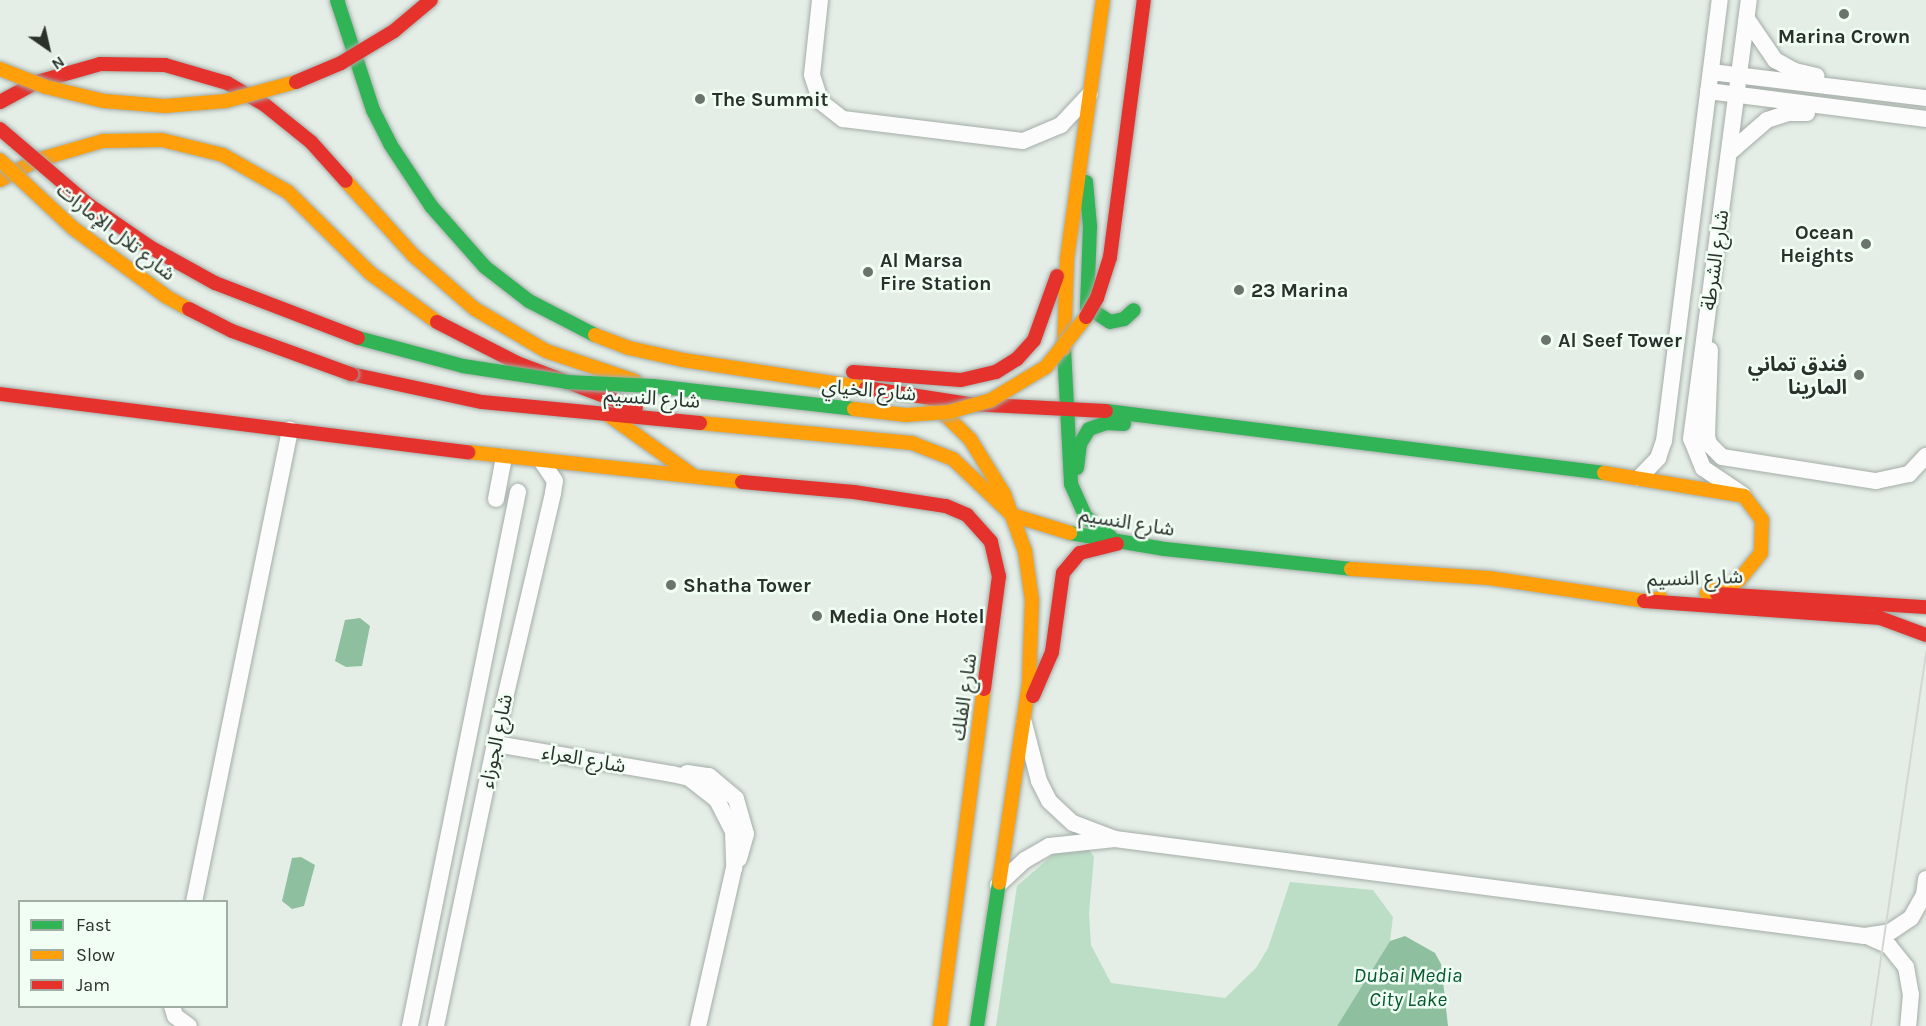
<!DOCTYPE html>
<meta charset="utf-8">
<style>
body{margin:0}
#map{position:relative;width:1926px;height:1026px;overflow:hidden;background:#e4eee7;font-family:Karla,"Noto Sans Arabic",sans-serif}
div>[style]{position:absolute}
.green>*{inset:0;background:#bcddc6}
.water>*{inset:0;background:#8ebf9e}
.roads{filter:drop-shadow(0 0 2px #a4aca7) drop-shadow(0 0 2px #a4aca7)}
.street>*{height:16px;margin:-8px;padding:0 8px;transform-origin:8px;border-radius:8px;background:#fbfcfb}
.fast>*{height:14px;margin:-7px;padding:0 7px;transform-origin:7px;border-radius:7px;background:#30b455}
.slow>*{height:14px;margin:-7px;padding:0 7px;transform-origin:7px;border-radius:7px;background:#ff9f0a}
.jam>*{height:14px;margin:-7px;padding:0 7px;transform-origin:7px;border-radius:7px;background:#e5322d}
.tram>*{height:1.5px;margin:-0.75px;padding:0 0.75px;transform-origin:0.75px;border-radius:0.75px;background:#d4d6d4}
.bridges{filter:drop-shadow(0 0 2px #a4aca7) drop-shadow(0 0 2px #a4aca7)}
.fast-bridge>*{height:14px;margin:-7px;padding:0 7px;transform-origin:7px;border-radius:7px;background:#30b455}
.slow-bridge>*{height:14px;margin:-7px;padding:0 7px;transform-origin:7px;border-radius:7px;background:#ff9f0a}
.jam-bridge>*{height:14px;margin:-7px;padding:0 7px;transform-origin:7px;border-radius:7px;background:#e5322d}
.dots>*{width:16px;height:16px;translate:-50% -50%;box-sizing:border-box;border:3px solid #f0fef4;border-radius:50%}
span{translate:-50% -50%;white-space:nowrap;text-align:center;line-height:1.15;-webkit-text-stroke:5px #f0fef4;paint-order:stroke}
.poi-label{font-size:20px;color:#2a312c;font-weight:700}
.left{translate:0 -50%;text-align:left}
.right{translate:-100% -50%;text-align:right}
.street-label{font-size:20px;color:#2a312c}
.water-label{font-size:21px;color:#05582e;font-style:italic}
.legend{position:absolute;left:18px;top:900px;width:210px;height:108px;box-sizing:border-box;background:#f0fef4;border:2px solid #a1aca4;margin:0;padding:8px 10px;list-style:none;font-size:18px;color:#2a312c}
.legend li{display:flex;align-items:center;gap:12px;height:30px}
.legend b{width:30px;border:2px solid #a1aca4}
.north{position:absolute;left:18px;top:18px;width:60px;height:60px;-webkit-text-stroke:4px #f0fef4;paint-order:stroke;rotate:146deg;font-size:16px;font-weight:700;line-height:24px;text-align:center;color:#2a312c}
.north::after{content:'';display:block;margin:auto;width:21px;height:27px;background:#2a312c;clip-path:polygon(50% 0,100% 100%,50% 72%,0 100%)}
</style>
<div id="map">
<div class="green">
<div style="clip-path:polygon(1086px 845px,1094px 857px,1089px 913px,1091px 945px,1111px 983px,1225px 998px,1256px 968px,1268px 948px,1290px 882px,1373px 890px,1393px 917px,1390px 941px,1337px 1026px,996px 1026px,1017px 886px,1055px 853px)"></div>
</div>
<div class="water">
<div style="clip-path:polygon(360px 618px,370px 626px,362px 666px,346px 667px,335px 661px,345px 620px)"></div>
<div style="clip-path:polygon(301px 857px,315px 865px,304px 906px,292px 909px,282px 901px,292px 858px)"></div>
<div style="clip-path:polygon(1405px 936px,1435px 953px,1441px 964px,1448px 1026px,1337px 1026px,1390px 941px)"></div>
</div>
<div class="roads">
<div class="street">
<div style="left:820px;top:0;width:75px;rotate:96.1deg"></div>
<div style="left:812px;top:75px;width:28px;rotate:72deg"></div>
<div style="left:821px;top:102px;width:28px;rotate:38deg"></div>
<div style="left:843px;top:119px;width:181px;rotate:7deg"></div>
<div style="left:1023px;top:141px;width:41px;rotate:-22.8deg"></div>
<div style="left:1061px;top:125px;width:42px;rotate:-46.9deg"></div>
<div style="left:1747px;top:19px;width:50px;rotate:55.7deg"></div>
<div style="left:1775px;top:60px;width:23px;rotate:29deg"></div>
<div style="left:1795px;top:71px;width:22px;rotate:13deg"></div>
<div style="left:1711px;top:72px;width:217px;rotate:6.9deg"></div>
<div style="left:1708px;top:91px;width:220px;rotate:7.3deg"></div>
<div style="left:1729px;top:153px;width:50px;rotate:-41deg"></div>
<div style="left:1767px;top:120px;width:22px;rotate:-18deg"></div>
<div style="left:1788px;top:113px;width:19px"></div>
<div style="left:1710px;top:350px;width:86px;rotate:92deg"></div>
<div style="left:1707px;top:436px;width:8px;rotate:76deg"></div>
<div style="left:1709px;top:444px;width:18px;rotate:45deg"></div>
<div style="left:1722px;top:457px;width:156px;rotate:8.9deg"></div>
<div style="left:1876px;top:481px;width:34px;rotate:-12deg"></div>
<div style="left:1909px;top:474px;width:25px;rotate:-47deg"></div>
<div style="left:1639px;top:478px;width:28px;rotate:-46deg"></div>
<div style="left:1658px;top:458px;width:18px;rotate:-71deg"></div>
<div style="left:1664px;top:441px;width:445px;rotate:-82.8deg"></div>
<div style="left:1743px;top:495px;width:48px;rotate:-146deg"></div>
<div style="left:1703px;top:468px;width:31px;rotate:-112deg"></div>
<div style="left:1691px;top:439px;width:443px;rotate:-82.5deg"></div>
<div style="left:496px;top:499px;width:43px;rotate:-79.2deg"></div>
<div style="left:1024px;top:723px;width:60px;rotate:75.5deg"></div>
<div style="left:1039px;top:781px;width:22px;rotate:63deg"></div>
<div style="left:1049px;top:801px;width:33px;rotate:43deg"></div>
<div style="left:1073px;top:823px;width:45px;rotate:20.9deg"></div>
<div style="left:1115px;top:839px;width:756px;rotate:7.37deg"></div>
<div style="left:1865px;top:936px;width:25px;rotate:-9deg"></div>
<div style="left:1890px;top:932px;width:25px;rotate:-34deg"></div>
<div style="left:1911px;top:918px;width:26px;rotate:-61deg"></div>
<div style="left:1924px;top:895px;width:16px;rotate:-83deg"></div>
<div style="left:496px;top:744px;width:179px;rotate:9.7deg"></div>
<div style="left:672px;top:774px;width:17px;rotate:13deg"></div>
<div style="left:689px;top:778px;width:36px;rotate:38deg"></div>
<div style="left:717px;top:800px;width:35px;rotate:63deg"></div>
<div style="left:733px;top:831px;width:37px;rotate:88deg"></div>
<div style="left:734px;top:868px;width:162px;rotate:102.8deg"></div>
<div style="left:687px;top:773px;width:22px;rotate:8deg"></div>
<div style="left:709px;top:776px;width:35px;rotate:40deg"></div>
<div style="left:736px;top:799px;width:36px;rotate:74deg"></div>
<div style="left:746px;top:834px;width:26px;rotate:106deg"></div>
<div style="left:998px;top:885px;width:37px;rotate:-43deg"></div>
<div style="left:1025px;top:860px;width:28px;rotate:-30deg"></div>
<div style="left:1049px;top:846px;width:66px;rotate:-6.1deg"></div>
<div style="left:194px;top:902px;width:482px;rotate:-78.5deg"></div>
<div style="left:1869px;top:937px;width:22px;rotate:24deg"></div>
<div style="left:1889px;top:946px;width:27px;rotate:51deg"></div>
<div style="left:1906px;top:967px;width:27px;rotate:80deg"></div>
<div style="left:1911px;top:994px;width:32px;rotate:95deg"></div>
<div style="left:172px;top:1006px;width:10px;rotate:73deg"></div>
<div style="left:175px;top:1016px;width:17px;rotate:36deg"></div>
<div style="left:410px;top:1026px;width:545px;rotate:-78.57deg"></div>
<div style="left:436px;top:1026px;width:322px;rotate:-78.2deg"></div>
<div style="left:502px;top:711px;width:224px;rotate:-76.8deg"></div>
<div style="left:553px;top:493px;width:12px;rotate:-81deg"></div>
<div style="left:555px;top:481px;width:23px;rotate:-124deg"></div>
</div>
<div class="fast">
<div style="left:337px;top:0;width:116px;rotate:71.9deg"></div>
<div style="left:373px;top:110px;width:38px;rotate:63deg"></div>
<div style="left:390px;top:144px;width:74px;rotate:56.5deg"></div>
<div style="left:431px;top:206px;width:81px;rotate:48.5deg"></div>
<div style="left:485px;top:267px;width:56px;rotate:37.7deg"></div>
<div style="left:529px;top:301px;width:74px;rotate:27.3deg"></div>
<div style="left:338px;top:0;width:3px;rotate:90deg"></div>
<div style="left:1086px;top:182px;width:44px;rotate:84.8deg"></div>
<div style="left:1090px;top:226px;width:81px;rotate:92.1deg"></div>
<div style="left:1087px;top:307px;width:27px;rotate:33deg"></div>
<div style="left:1110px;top:322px;width:14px;rotate:-12deg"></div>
<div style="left:1124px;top:319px;width:13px;rotate:-42deg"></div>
<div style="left:1064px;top:349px;width:135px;rotate:87deg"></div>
<div style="left:1071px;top:484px;width:36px;rotate:66deg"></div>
<div style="left:1086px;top:517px;width:32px;rotate:39deg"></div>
<div style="left:1106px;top:411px;width:502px;rotate:7.1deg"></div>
<div style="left:1077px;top:468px;width:24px;rotate:-83deg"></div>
<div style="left:1080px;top:444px;width:17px;rotate:-59deg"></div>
<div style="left:1089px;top:429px;width:18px;rotate:-19deg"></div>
<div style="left:1106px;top:423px;width:18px;rotate:3deg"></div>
<div style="left:1070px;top:533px;width:96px;rotate:9.6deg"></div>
<div style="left:1165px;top:549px;width:187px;rotate:6.1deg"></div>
<div style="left:977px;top:1026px;width:145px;rotate:-81.3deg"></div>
</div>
<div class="slow">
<div style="left:0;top:180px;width:42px;rotate:-28.4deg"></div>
<div style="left:37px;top:160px;width:69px;rotate:-16.1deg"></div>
<div style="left:103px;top:141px;width:59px;rotate:-1deg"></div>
<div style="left:162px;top:140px;width:63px;rotate:13.8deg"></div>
<div style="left:223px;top:155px;width:75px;rotate:29.6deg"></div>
<div style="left:288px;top:192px;width:115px;rotate:44.6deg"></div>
<div style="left:370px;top:273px;width:83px;rotate:36.2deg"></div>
<div style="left:346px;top:181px;width:100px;rotate:47.8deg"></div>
<div style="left:413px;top:255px;width:82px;rotate:41.1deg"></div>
<div style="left:475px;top:309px;width:82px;rotate:30.6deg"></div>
<div style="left:546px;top:351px;width:94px;rotate:18.6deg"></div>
<div style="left:595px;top:335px;width:36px;rotate:21deg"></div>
<div style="left:629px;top:348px;width:55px;rotate:12.5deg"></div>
<div style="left:683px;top:360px;width:185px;rotate:8.7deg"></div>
<div style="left:1064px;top:349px;width:90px;rotate:-88.1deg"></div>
<div style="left:1067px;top:259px;width:261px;rotate:-82.1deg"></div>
<div style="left:932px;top:402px;width:53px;rotate:44.2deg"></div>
<div style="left:970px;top:439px;width:65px;rotate:58.3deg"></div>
<div style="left:1004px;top:494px;width:61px;rotate:69.8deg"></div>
<div style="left:1025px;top:551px;width:49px;rotate:81.9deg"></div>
<div style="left:1032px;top:600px;width:83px;rotate:92.1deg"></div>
<div style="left:1029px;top:683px;width:202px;rotate:98.5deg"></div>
<div style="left:607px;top:414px;width:107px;rotate:35.5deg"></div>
<div style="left:700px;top:423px;width:213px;rotate:5.4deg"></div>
<div style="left:912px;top:443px;width:44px;rotate:21.3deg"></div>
<div style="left:953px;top:459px;width:81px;rotate:43.5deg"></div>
<div style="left:1012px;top:515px;width:61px;rotate:17.2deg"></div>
<div style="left:468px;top:452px;width:276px;rotate:6.2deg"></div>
<div style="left:1604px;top:473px;width:142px;rotate:9.3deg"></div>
<div style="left:1744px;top:496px;width:30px;rotate:53deg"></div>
<div style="left:1762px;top:520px;width:33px;rotate:92deg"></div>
<div style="left:1761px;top:553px;width:35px;rotate:129deg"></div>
<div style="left:1739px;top:580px;width:35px;rotate:158deg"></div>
<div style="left:1351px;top:569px;width:138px;rotate:3.7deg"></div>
<div style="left:1489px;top:578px;width:157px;rotate:8.4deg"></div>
<div style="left:1644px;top:601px;width:17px;rotate:-10deg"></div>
<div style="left:940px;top:1026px;width:340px;rotate:-82.6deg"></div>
</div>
<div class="jam">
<div style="left:0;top:102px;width:42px;rotate:-28.4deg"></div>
<div style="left:37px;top:82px;width:66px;rotate:-15.9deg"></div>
<div style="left:100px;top:64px;width:65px;rotate:0.9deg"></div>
<div style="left:165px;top:65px;width:65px;rotate:16.2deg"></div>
<div style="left:227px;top:83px;width:44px;rotate:30.1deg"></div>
<div style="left:265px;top:105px;width:59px;rotate:38.8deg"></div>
<div style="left:311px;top:142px;width:52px;rotate:48.1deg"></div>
<div style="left:437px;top:322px;width:90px;rotate:27.1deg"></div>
<div style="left:517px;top:363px;width:127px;rotate:20.7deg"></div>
<div style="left:853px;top:372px;width:108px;rotate:4.2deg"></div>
<div style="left:961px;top:380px;width:36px;rotate:-13deg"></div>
<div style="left:996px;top:372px;width:25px;rotate:-32deg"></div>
<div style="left:1017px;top:359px;width:25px;rotate:-48deg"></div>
<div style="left:1034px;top:340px;width:68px;rotate:-70.2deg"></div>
<div style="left:351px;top:374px;width:134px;rotate:12.1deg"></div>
<div style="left:482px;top:402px;width:219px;rotate:5.5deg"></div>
<div style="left:866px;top:388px;width:104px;rotate:8.8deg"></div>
<div style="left:969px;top:404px;width:137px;rotate:2.9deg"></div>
<div style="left:0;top:394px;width:472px;rotate:7.1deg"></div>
<div style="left:742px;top:482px;width:112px;rotate:5.1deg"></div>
<div style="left:854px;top:492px;width:93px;rotate:8.7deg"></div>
<div style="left:946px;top:506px;width:23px;rotate:23deg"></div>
<div style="left:967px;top:515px;width:36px;rotate:48deg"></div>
<div style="left:991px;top:542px;width:35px;rotate:77deg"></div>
<div style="left:999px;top:576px;width:114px;rotate:97.6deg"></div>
<div style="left:1717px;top:594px;width:209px;rotate:3.6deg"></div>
<div style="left:1644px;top:601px;width:237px;rotate:4.1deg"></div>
<div style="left:1880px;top:618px;width:49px;rotate:20.3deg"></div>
<div style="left:1033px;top:696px;width:48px;rotate:-66.6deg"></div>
<div style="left:1052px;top:652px;width:80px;rotate:-82.1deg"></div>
<div style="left:1063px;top:573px;width:26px;rotate:-50deg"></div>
<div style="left:1080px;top:553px;width:38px;rotate:-14deg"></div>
</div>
</div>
<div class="tram">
<div style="left:1871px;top:1026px;width:378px;rotate:-81.6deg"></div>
</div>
<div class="bridges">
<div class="fast-bridge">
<div style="left:358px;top:338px;width:109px;rotate:14.9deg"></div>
<div style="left:463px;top:366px;width:105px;rotate:8.7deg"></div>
<div style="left:567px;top:382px;width:86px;rotate:2.7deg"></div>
<div style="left:653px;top:386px;width:202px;rotate:6.5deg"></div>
</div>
<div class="slow-bridge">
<div style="left:0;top:69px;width:49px;rotate:21.4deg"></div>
<div style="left:46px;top:87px;width:60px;rotate:13.6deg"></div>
<div style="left:104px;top:101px;width:61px;rotate:4.7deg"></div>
<div style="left:165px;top:106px;width:61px;rotate:-4.7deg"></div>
<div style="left:226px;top:101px;width:73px;rotate:-15.2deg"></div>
<div style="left:0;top:160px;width:100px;rotate:43deg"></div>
<div style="left:73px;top:228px;width:117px;rotate:36.3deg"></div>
<div style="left:167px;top:297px;width:25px;rotate:29deg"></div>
<div style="left:854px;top:409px;width:52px;rotate:6.6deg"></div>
<div style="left:906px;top:415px;width:43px;rotate:-4deg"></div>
<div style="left:949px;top:412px;width:44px;rotate:-15.9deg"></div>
<div style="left:991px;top:400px;width:64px;rotate:-31deg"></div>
<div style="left:1046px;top:367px;width:64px;rotate:-51.3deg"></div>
</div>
<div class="jam-bridge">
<div style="left:296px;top:82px;width:49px;rotate:-22.9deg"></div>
<div style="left:341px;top:63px;width:62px;rotate:-31.1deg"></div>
<div style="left:394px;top:31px;width:48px;rotate:-40deg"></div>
<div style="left:0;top:129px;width:117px;rotate:40.5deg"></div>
<div style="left:89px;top:205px;width:74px;rotate:34.5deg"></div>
<div style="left:150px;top:247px;width:74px;rotate:29deg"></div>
<div style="left:215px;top:283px;width:153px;rotate:21deg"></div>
<div style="left:189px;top:309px;width:48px;rotate:27.1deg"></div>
<div style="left:232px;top:331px;width:127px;rotate:19.9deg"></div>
<div style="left:1086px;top:317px;width:22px;rotate:-60deg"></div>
<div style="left:1097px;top:298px;width:43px;rotate:-72.4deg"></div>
<div style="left:1110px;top:257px;width:259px;rotate:-82.5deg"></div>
</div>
</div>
<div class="dots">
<div style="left:1844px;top:14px;background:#6b736d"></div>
<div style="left:700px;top:99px;background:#6b736d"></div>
<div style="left:1866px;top:244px;background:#6b736d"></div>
<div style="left:868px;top:272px;background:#6b736d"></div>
<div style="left:1239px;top:290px;background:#6b736d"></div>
<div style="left:1546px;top:340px;background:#6b736d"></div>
<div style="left:1859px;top:375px;background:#6b736d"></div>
<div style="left:671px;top:585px;background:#6b736d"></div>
<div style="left:817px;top:616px;background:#6b736d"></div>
</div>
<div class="poi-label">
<span style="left:1844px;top:36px">Marina Crown</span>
<span class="left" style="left:712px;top:99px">The Summit</span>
<span class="right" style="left:1854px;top:244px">Ocean<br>Heights</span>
<span class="left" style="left:880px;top:272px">Al Marsa<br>Fire Station</span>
<span class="left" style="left:1251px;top:290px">23 Marina</span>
<span class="left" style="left:1558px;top:340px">Al Seef Tower</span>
<span class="right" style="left:1847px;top:376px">فندق تماني<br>المارينا</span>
<span class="left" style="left:683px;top:585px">Shatha Tower</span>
<span class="left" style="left:829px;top:616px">Media One Hotel</span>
</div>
<div class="street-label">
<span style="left:116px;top:232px;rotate:38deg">شارع تلال الإمارات</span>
<span style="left:1715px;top:260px;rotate:-82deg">شارع الشرطة</span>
<span style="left:869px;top:390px;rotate:5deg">شارع الخياي</span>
<span style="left:652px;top:398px;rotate:4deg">شارع النسيم</span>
<span style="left:1127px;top:522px;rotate:9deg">شارع النسيم</span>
<span style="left:1695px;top:578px;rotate:-2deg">شارع النسيم</span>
<span style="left:964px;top:697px;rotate:-82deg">شارع الفلك</span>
<span style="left:496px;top:741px;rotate:-78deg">شارع الجوزاء</span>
<span style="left:584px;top:759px;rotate:10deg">شارع العراء</span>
</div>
<div class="water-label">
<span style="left:1408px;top:987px">Dubai Media<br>City Lake</span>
</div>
<ul class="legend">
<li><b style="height:8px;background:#30b455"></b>Fast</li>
<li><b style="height:8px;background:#ff9f0a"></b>Slow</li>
<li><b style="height:8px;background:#e5322d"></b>Jam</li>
</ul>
<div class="north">N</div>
</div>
